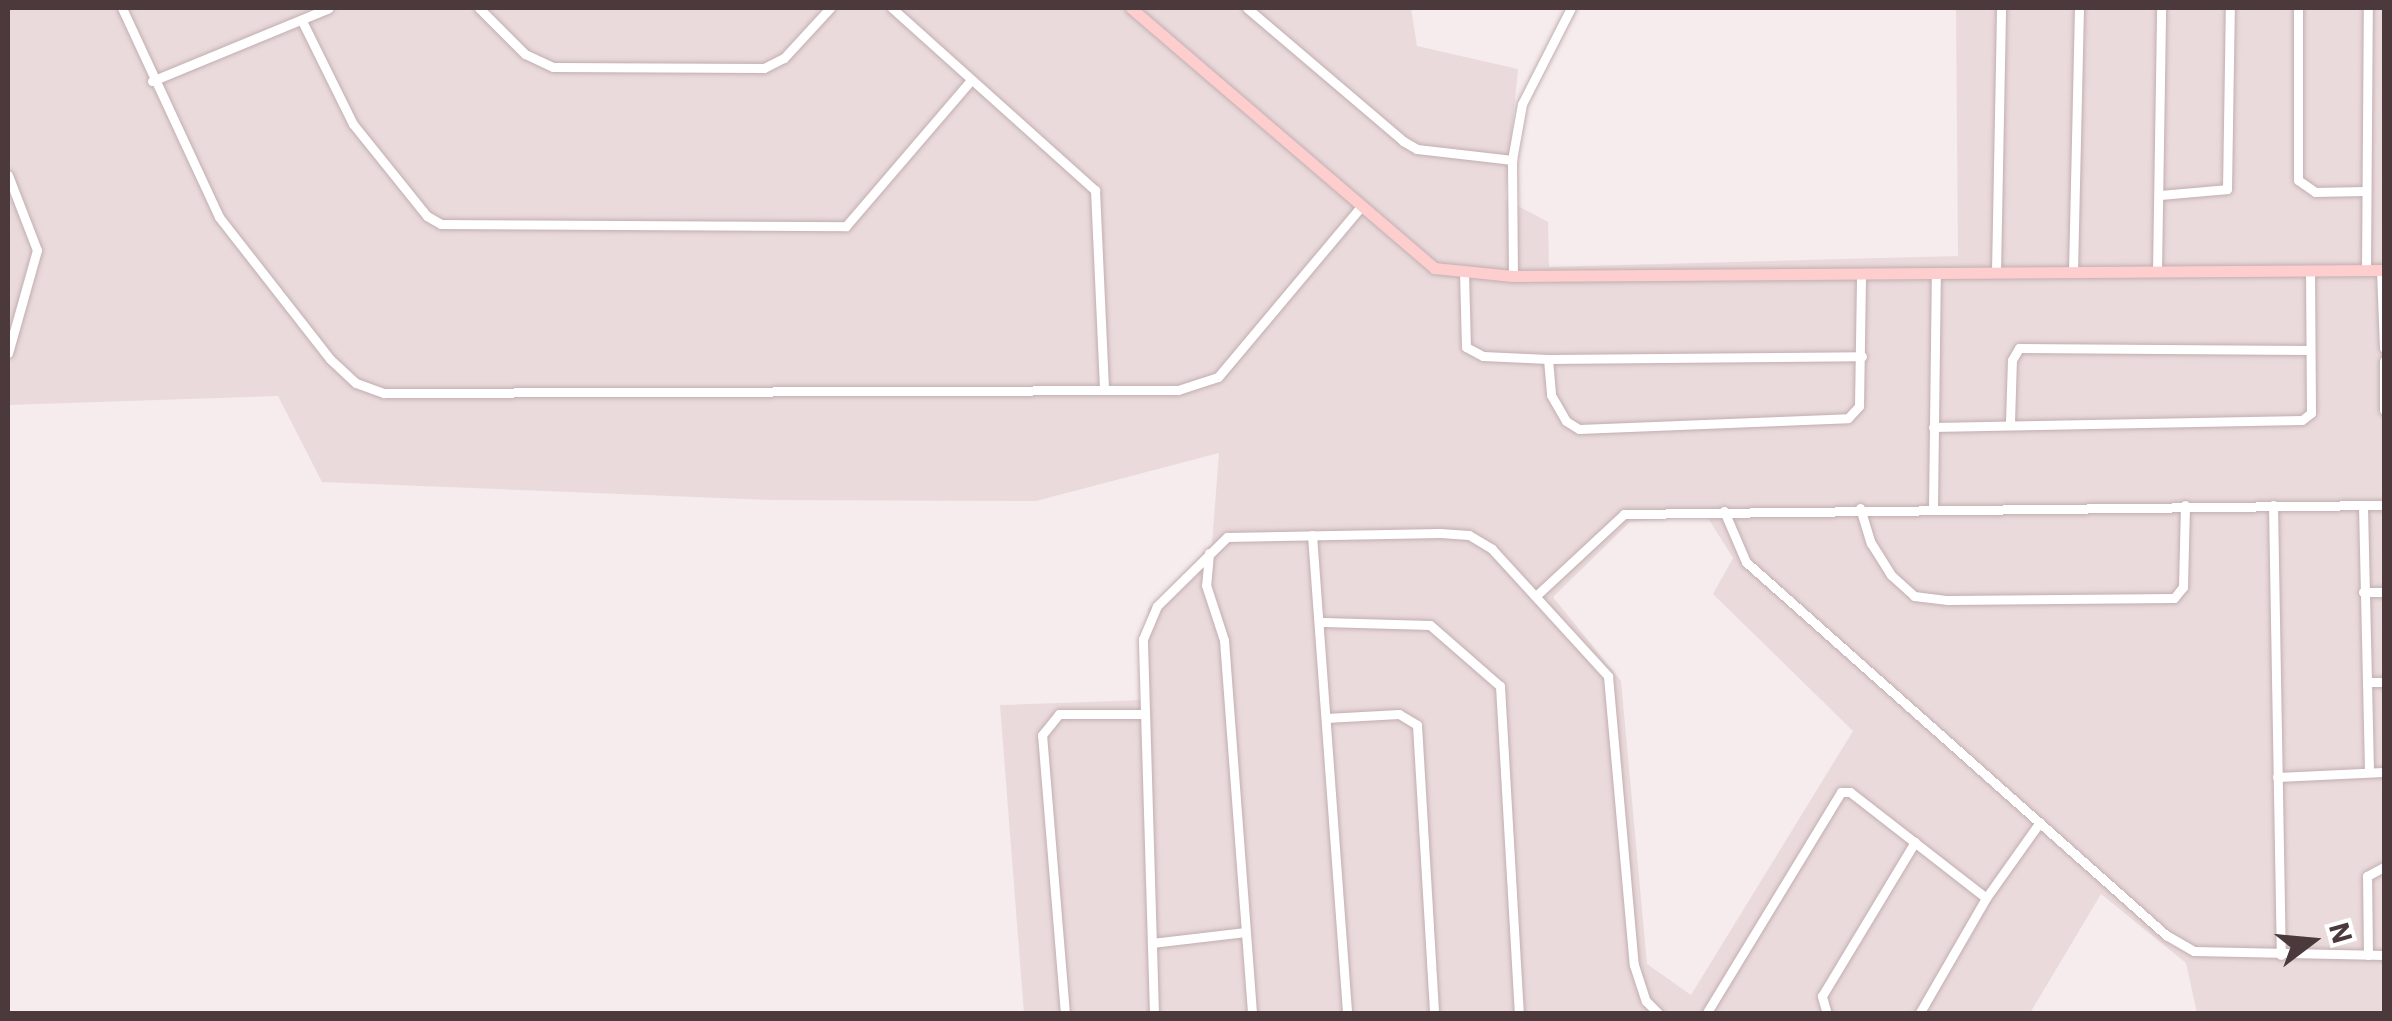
<!DOCTYPE html>
<style>
body{margin:0}
#map{position:relative;width:2392px;height:1021px;overflow:hidden;background:#f6eced;font-family:"IBM Plex Sans",sans-serif}
div>[style]{position:absolute}
.residential>*{inset:0;background:#eadadb}
.roads{filter:drop-shadow(0 0 2px #c2aeb0) drop-shadow(0 0 2px #c2aeb0)}
.street>*{height:9px;margin:-4.5px;padding:0 4.5px;transform-origin:4.5px;border-radius:4.5px;background:#fff}
.secondary>*{height:11px;margin:-5.5px;padding:0 5.5px;transform-origin:5.5px;border-radius:5.5px;background:#fecece}
span{translate:-50% -50%;white-space:nowrap;text-align:center;line-height:1.15;-webkit-text-stroke:8px #fff;paint-order:stroke}
.frame{position:absolute;inset:0;border:10px solid #4b393c;pointer-events:none}
.north{position:absolute;left:2262px;top:891px;width:100px;height:100px;-webkit-text-stroke:8px #fff;paint-order:stroke;rotate:74deg;font-size:28px;font-weight:700;line-height:40px;text-align:center;color:#4b393c}
.north::after{content:'';display:block;margin:auto;width:35px;height:45px;background:#4b393c;clip-path:polygon(50% 0,100% 100%,50% 72%,0 100%)}
</style>
<div id="map">
<div class="residential">
<div style="clip-path:polygon(evenodd,8px 8px,1411px 8px,1417px 46px,1518px 69px,1505px 199px,1548px 222px,1549px 267px,1958px 256px,1956px 8px,2384px 8px,2384px 1013px,2197px 1013px,2186px 963px,2101px 894px,2030px 1013px,1024px 1013px,1000px 705px,1145px 700px,1148px 609px,1212px 544px,1219px 453px,1036px 501px,773px 500px,322px 482px,278px 396px,8px 405px,8px 8px,1706px 515px,1733px 558px,1713px 594px,1853px 731px,1691px 995px,1647px 964px,1621px 681px,1553px 597px,1630px 522px,1706px 515px)"></div>
</div>
<div class="roads">
<div class="street">
<div style="left:122px;top:8px;width:230px;rotate:65.1deg"></div>
<div style="left:219px;top:217px;width:180px;rotate:52deg"></div>
<div style="left:330px;top:359px;width:35px;rotate:43deg"></div>
<div style="left:356px;top:383px;width:30px;rotate:20deg"></div>
<div style="left:384px;top:393px;width:794px;rotate:-0.22deg"></div>
<div style="left:1178px;top:390px;width:42px;rotate:-18deg"></div>
<div style="left:1218px;top:377px;width:218px;rotate:-50deg"></div>
<div style="left:479px;top:8px;width:65px;rotate:45deg"></div>
<div style="left:525px;top:54px;width:31px;rotate:25deg"></div>
<div style="left:553px;top:67px;width:211px;rotate:0.3deg"></div>
<div style="left:764px;top:68px;width:22px;rotate:-27deg"></div>
<div style="left:784px;top:58px;width:68px;rotate:-47.4deg"></div>
<div style="left:892px;top:8px;width:273px;rotate:41.9deg"></div>
<div style="left:1095px;top:190px;width:200px;rotate:87.4deg"></div>
<div style="left:1247px;top:8px;width:205px;rotate:40.4deg"></div>
<div style="left:1403px;top:141px;width:16px;rotate:30deg"></div>
<div style="left:1417px;top:149px;width:96px;rotate:6.6deg"></div>
<div style="left:2298px;top:8px;width:172px;rotate:90deg"></div>
<div style="left:2298px;top:180px;width:21px;rotate:35deg"></div>
<div style="left:2315px;top:192px;width:50px;rotate:-1.1deg"></div>
<div style="left:303px;top:23px;width:113px;rotate:63.7deg"></div>
<div style="left:353px;top:124px;width:118px;rotate:51.2deg"></div>
<div style="left:427px;top:216px;width:16px;rotate:30deg"></div>
<div style="left:441px;top:224px;width:405px;rotate:0.3deg"></div>
<div style="left:846px;top:226px;width:192px;rotate:-49.4deg"></div>
<div style="left:152px;top:81px;width:191px;rotate:-22.4deg"></div>
<div style="left:8px;top:175px;width:80px;rotate:68.9deg"></div>
<div style="left:37px;top:250px;width:107px;rotate:105.7deg"></div>
<div style="left:2159px;top:195px;width:68px;rotate:-5deg"></div>
<div style="left:2227px;top:189px;width:181px;rotate:-89.1deg"></div>
<div style="left:2366px;top:270px;width:262px;rotate:-89.6deg"></div>
<div style="left:2381px;top:270px;width:78px;rotate:87.8deg"></div>
<div style="left:2157px;top:271px;width:263px;rotate:-89.1deg"></div>
<div style="left:1464px;top:272px;width:75px;rotate:88.5deg"></div>
<div style="left:1466px;top:347px;width:19px;rotate:28deg"></div>
<div style="left:1483px;top:356px;width:65px;rotate:2.6deg"></div>
<div style="left:1548px;top:359px;width:36px;rotate:85deg"></div>
<div style="left:1551px;top:395px;width:30px;rotate:60deg"></div>
<div style="left:1566px;top:421px;width:15px;rotate:32deg"></div>
<div style="left:1579px;top:429px;width:269px;rotate:-2.3deg"></div>
<div style="left:1848px;top:418px;width:16px;rotate:-47deg"></div>
<div style="left:1859px;top:406px;width:131px;rotate:-89.1deg"></div>
<div style="left:1996px;top:272px;width:264px;rotate:-88.9deg"></div>
<div style="left:2073px;top:272px;width:264px;rotate:-88.7deg"></div>
<div style="left:1513px;top:276px;width:116px;rotate:-90.5deg"></div>
<div style="left:1512px;top:160px;width:57px;rotate:-79.9deg"></div>
<div style="left:1522px;top:104px;width:108px;rotate:-63deg"></div>
<div style="left:1548px;top:359px;width:314px;rotate:-0.5deg"></div>
<div style="left:2384px;top:361px;width:49px;rotate:90deg"></div>
<div style="left:2010px;top:422px;width:62px;rotate:-88.2deg"></div>
<div style="left:2012px;top:360px;width:14px;rotate:-60deg"></div>
<div style="left:2019px;top:348px;width:290px;rotate:0.4deg"></div>
<div style="left:1933px;top:427px;width:369px;rotate:-1.1deg"></div>
<div style="left:2302px;top:420px;width:11px;rotate:-38deg"></div>
<div style="left:2311px;top:413px;width:143px;rotate:-90.4deg"></div>
<div style="left:2273px;top:505px;width:450px;rotate:89deg"></div>
<div style="left:2363px;top:506px;width:266px;rotate:88.7deg"></div>
<div style="left:1860px;top:508px;width:37px;rotate:73deg"></div>
<div style="left:1871px;top:543px;width:38px;rotate:58deg"></div>
<div style="left:1891px;top:575px;width:31px;rotate:42deg"></div>
<div style="left:1914px;top:596px;width:34px;rotate:7deg"></div>
<div style="left:1948px;top:600px;width:226px;rotate:-0.5deg"></div>
<div style="left:2174px;top:598px;width:14px;rotate:-51deg"></div>
<div style="left:2183px;top:587px;width:82px;rotate:-88.6deg"></div>
<div style="left:1933px;top:508px;width:235px;rotate:-89.3deg"></div>
<div style="left:1724px;top:511px;width:56px;rotate:66.7deg"></div>
<div style="left:1746px;top:562px;width:562px;rotate:41.61deg"></div>
<div style="left:2166px;top:935px;width:32px;rotate:30deg"></div>
<div style="left:2194px;top:951px;width:190px;rotate:1.2deg"></div>
<div style="left:1312px;top:535px;width:480px;rotate:85.8deg"></div>
<div style="left:1209px;top:553px;width:32px;rotate:95deg"></div>
<div style="left:1206px;top:585px;width:58px;rotate:71.9deg"></div>
<div style="left:1224px;top:640px;width:375px;rotate:85.7deg"></div>
<div style="left:2363px;top:592px;width:21px"></div>
<div style="left:1539px;top:593px;width:116px;rotate:-42.9deg"></div>
<div style="left:1624px;top:514px;width:760px;rotate:-0.68deg"></div>
<div style="left:1323px;top:622px;width:107px;rotate:1.6deg"></div>
<div style="left:1430px;top:625px;width:93px;rotate:41.1deg"></div>
<div style="left:1500px;top:686px;width:329px;rotate:86.7deg"></div>
<div style="left:2367px;top:682px;width:17px"></div>
<div style="left:1326px;top:718px;width:73px;rotate:-3.1deg"></div>
<div style="left:1399px;top:714px;width:21px;rotate:31deg"></div>
<div style="left:1417px;top:725px;width:289px;rotate:86.6deg"></div>
<div style="left:2277px;top:777px;width:107px;rotate:-2.7deg"></div>
<div style="left:1152px;top:943px;width:94px;rotate:-6.7deg"></div>
<div style="left:2368px;top:955px;width:79px;rotate:-90.7deg"></div>
<div style="left:2367px;top:876px;width:19px;rotate:-28deg"></div>
<div style="left:1065px;top:1014px;width:280px;rotate:-94.7deg"></div>
<div style="left:1042px;top:735px;width:27px;rotate:-51deg"></div>
<div style="left:1059px;top:714px;width:84px"></div>
<div style="left:1154px;top:1014px;width:375px;rotate:-91.7deg"></div>
<div style="left:1143px;top:639px;width:36px;rotate:-67deg"></div>
<div style="left:1157px;top:606px;width:98px;rotate:-44.6deg"></div>
<div style="left:1227px;top:537px;width:213px;rotate:-1.1deg"></div>
<div style="left:1440px;top:533px;width:29px;rotate:4deg"></div>
<div style="left:1469px;top:535px;width:27px;rotate:31deg"></div>
<div style="left:1492px;top:549px;width:172px;rotate:47.6deg"></div>
<div style="left:1608px;top:676px;width:290px;rotate:84.9deg"></div>
<div style="left:1634px;top:965px;width:38px;rotate:72deg"></div>
<div style="left:1646px;top:1001px;width:18px;rotate:45deg"></div>
<div style="left:1706px;top:1014px;width:260px;rotate:-58.7deg"></div>
<div style="left:1841px;top:792px;width:9px"></div>
<div style="left:1850px;top:792px;width:172px;rotate:37.9deg"></div>
<div style="left:1827px;top:1014px;width:19px;rotate:-106deg"></div>
<div style="left:1822px;top:996px;width:180px;rotate:-58.9deg"></div>
<div style="left:1919px;top:1014px;width:134px;rotate:-60deg"></div>
<div style="left:1986px;top:898px;width:93px;rotate:-54.6deg"></div>
</div>
<div class="secondary">
<div style="left:1131px;top:8px;width:399px;rotate:40.6deg"></div>
<div style="left:1434px;top:268px;width:79px;rotate:5.8deg"></div>
<div style="left:1513px;top:276px;width:871px;rotate:-0.39deg"></div>
</div>
</div>
<div class="frame"></div>
<div class="north">N</div>
</div>
